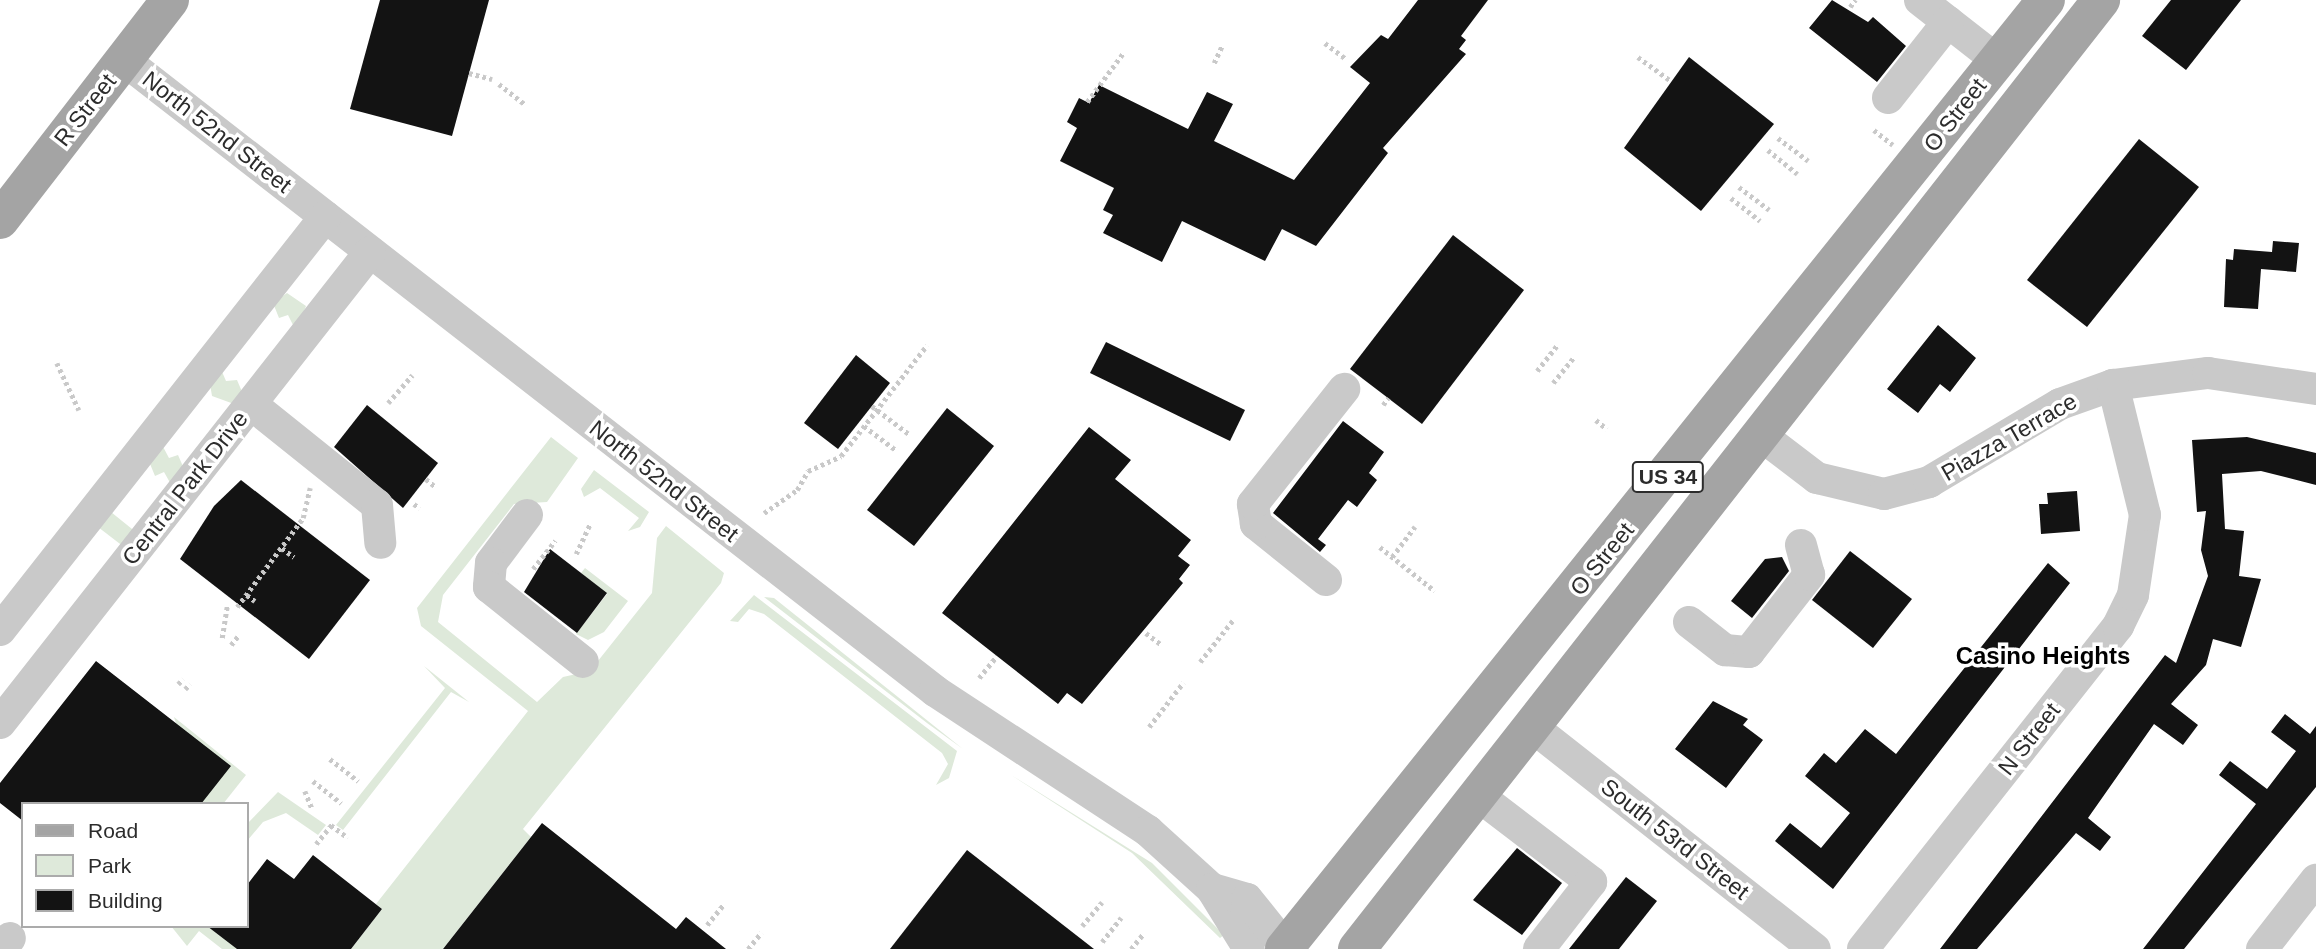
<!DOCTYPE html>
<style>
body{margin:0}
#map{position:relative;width:2316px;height:949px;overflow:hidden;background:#fff;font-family:Arial,sans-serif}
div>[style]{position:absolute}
.green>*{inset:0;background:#dee9da}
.building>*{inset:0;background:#131313}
.path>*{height:4.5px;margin-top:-2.25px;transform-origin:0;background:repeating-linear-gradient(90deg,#c9c9c9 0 3.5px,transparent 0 7px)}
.minor>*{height:32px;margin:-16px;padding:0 16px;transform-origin:16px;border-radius:16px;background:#c9c9c9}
.major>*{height:38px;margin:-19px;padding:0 19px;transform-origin:19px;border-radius:19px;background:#a4a4a4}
span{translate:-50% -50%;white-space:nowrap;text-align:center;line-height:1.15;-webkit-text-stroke:7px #fff;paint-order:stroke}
.shield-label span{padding:2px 5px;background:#fff;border:2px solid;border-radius:5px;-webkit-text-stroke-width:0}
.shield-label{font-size:21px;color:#2c2c2c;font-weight:700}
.street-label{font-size:23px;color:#2c2c2c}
.neighbourhood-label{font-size:24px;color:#000;font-weight:700}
.legend{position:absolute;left:21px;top:802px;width:228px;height:126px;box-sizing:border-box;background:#fff;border:2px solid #ababab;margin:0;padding:9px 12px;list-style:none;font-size:21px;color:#2c2c2c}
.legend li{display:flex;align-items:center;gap:14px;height:35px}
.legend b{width:35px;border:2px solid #ababab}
</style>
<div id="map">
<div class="green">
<div style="clip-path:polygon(287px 293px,306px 306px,296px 331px,288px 315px,279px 318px,273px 303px)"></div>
<div style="clip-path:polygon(220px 367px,226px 381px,237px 380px,243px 394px,234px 404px,212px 396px,210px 384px)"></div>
<div style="clip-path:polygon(551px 437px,578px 458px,547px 502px,514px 504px,443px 595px,438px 622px,537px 702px,563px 677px,590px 671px,652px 593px,657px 538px,666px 526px,724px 573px,721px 583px,523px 829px,531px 837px,443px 949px,351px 949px,382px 909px,376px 904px,528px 711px,421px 626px,417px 608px)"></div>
<div style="clip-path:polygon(161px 443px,169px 458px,178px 455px,185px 471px,173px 488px,164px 472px,155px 476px,148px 459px)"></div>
<div style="clip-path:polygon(594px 470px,649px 512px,640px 527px,628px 531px,639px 518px,600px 488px,584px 497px,581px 489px)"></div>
<div style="clip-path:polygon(111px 512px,137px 533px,124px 547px,98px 527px)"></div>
<div style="clip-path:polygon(585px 568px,628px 601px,604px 632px,588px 640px,576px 634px,607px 594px,581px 573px)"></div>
<div style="clip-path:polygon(754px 595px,957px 751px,949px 778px,936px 785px,948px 764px,942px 753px,764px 614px,749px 609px,738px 622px,730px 621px)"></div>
<div style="clip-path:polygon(764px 597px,774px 598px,963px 749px,927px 723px)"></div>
<div style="clip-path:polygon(424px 666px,469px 702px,451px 692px,343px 830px,336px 825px,445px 688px)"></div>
<div style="clip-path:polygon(174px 717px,246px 775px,223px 804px,201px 804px)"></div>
<div style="clip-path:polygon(1011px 775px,1152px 863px,1224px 935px,1220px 938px,1132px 853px)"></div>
<div style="clip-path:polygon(278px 792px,326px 825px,318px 835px,286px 813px,263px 822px,247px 841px,247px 824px)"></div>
<div style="clip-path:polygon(171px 926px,215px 926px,237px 949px,222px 949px,199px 931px,187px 946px)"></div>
</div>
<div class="building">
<div style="clip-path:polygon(380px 0,489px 0,452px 136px,350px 109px)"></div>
<div style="clip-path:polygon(1418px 0,1488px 0,1461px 36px,1466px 40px,1459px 49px,1466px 54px,1383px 148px,1388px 153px,1316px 246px,1282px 229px,1265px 261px,1182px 221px,1162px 262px,1103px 233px,1113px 215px,1103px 210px,1114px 188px,1060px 161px,1077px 128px,1067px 122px,1079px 98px,1089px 103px,1099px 85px,1188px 129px,1207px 92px,1233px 104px,1214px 141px,1294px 180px,1370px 83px,1350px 67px,1381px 35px,1388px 39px)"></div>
<div style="clip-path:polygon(1832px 0,1868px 22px,1873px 17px,1906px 46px,1877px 82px,1809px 28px)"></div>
<div style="clip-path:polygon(2171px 0,2241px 0,2186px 70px,2142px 36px)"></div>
<div style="clip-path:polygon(1689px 57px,1774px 124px,1701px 211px,1624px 148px)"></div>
<div style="clip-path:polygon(2139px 139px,2199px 187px,2087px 327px,2027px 280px)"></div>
<div style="clip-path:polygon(1453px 235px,1524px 290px,1422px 424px,1350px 369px)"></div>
<div style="clip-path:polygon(2273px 241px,2299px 243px,2296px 272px,2261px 269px,2258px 309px,2224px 307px,2226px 259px,2233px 260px,2234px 249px,2272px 252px)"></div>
<div style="clip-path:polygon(1938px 325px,1976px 358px,1950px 392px,1940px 384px,1918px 413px,1887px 389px)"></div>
<div style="clip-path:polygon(1106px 342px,1245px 410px,1230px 441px,1090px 373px)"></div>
<div style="clip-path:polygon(856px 355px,890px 383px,838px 449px,804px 423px)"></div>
<div style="clip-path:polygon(367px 405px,438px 463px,403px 508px,334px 447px)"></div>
<div style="clip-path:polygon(947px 408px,994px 446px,914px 546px,867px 510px)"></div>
<div style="clip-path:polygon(1343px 421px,1384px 452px,1369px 473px,1377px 480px,1357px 507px,1348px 500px,1318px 539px,1326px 545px,1320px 552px,1273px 513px)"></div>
<div style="clip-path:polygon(1089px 427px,1131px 460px,1115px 479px,1191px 540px,1178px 556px,1190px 565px,1179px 579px,1183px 583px,1082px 704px,1067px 693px,1058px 704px,942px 613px)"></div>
<div style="clip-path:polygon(2247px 437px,2316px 453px,2316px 485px,2261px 471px,2222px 474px,2225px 529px,2244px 531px,2239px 576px,2261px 579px,2241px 647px,2213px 639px,2206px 665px,2171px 704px,2198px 725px,2183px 745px,2154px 724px,2088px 818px,2111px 837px,2100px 851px,2076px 833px,1977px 949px,1940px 949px,2165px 655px,2176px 663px,2208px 576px,2201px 550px,2206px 511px,2197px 512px,2192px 440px)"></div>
<div style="clip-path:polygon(241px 480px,370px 580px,309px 659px,180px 559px,214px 506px)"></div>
<div style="clip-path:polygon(2077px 491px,2080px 531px,2041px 534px,2039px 504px,2048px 504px,2047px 493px)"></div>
<div style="clip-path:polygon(550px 549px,607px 593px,577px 633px,524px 592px)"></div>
<div style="clip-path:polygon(1850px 551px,1912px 599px,1873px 648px,1812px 600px)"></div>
<div style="clip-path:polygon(1782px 557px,1789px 571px,1752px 618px,1731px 601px,1765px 559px)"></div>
<div style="clip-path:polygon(2048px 563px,2070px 583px,1833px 889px,1775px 841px,1790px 823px,1821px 848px,1850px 813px,1805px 776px,1824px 753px,1836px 763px,1865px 729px,1896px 754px)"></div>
<div style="clip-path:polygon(96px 661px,231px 766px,201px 804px,23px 804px,23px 821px,0 803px,0 783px)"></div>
<div style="clip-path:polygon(1713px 701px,1748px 719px,1743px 725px,1763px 740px,1726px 788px,1675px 749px)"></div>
<div style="clip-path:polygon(2285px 714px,2310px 734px,2316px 726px,2316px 787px,2184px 949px,2143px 949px,2256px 804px,2219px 775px,2230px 761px,2267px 789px,2296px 751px,2271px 732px)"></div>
<div style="clip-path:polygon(542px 823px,676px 929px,686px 917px,726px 949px,443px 949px)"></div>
<div style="clip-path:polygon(1517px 848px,1562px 883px,1522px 935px,1473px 900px)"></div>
<div style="clip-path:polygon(967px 850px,1094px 949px,890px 949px)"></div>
<div style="clip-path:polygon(313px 855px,382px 909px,351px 949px,237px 949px,207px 926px,247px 926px,247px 885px,267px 859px,294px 879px)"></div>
<div style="clip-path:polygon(1626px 877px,1657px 901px,1619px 949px,1569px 949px)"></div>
</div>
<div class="path">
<div style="left:1850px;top:7px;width:9px;rotate:-54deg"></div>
<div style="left:1325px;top:43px;width:25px;rotate:37deg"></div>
<div style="left:1638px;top:57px;width:41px;rotate:36deg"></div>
<div style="left:1214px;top:63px;width:19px;rotate:-65deg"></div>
<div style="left:469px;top:73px;width:24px;rotate:15deg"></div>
<div style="left:499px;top:84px;width:33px;rotate:38deg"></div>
<div style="left:1087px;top:102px;width:62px;rotate:-53.5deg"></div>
<div style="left:1874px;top:130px;width:24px;rotate:38deg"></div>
<div style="left:1778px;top:138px;width:38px;rotate:37deg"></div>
<div style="left:1768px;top:150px;width:38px;rotate:39deg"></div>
<div style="left:1739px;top:187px;width:38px;rotate:37deg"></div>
<div style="left:1731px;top:198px;width:37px;rotate:38deg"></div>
<div style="left:57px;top:363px;width:52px;rotate:64.9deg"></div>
<div style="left:1537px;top:371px;width:34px;rotate:-52deg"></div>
<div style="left:1553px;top:383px;width:33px;rotate:-51deg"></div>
<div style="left:388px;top:403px;width:37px;rotate:-49deg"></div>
<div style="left:1383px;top:405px;width:9px;rotate:-54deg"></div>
<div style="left:872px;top:406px;width:46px;rotate:37.1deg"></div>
<div style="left:1596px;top:420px;width:14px;rotate:39deg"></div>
<div style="left:864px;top:426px;width:40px;rotate:37deg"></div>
<div style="left:426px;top:479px;width:13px;rotate:39deg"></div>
<div style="left:414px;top:504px;width:7px;rotate:34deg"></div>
<div style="left:764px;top:513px;width:40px;rotate:-34.9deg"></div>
<div style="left:797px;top:490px;width:22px;rotate:-60deg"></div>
<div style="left:808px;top:471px;width:36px;rotate:-24deg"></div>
<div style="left:841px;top:456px;width:140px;rotate:-52.2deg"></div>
<div style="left:1380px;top:547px;width:70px;rotate:38.7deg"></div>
<div style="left:282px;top:548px;width:15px;rotate:37deg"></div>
<div style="left:576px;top:554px;width:33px;rotate:-65deg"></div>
<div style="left:1392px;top:557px;width:38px;rotate:-53deg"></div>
<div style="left:533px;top:569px;width:36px;rotate:-52deg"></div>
<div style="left:247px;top:595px;width:10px;rotate:37deg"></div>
<div style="left:237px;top:607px;width:111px;rotate:-53.4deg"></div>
<div style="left:303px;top:518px;width:31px;rotate:-77deg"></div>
<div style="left:1146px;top:633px;width:20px;rotate:37deg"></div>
<div style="left:222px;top:638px;width:33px;rotate:-81deg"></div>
<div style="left:231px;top:645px;width:11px;rotate:-52deg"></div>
<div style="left:1200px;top:662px;width:53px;rotate:-51.8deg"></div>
<div style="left:979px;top:678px;width:28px;rotate:-51deg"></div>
<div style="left:178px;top:684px;width:7px;rotate:-45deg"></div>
<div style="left:185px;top:689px;width:7px;rotate:-45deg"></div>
<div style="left:1149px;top:727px;width:56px;rotate:-52.3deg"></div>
<div style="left:330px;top:759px;width:36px;rotate:38deg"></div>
<div style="left:313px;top:781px;width:36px;rotate:38deg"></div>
<div style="left:305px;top:791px;width:18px;rotate:68deg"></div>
<div style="left:331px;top:825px;width:21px;rotate:37deg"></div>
<div style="left:316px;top:844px;width:26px;rotate:-51deg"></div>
<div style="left:707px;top:925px;width:27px;rotate:-51deg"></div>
<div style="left:1082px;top:926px;width:31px;rotate:-50deg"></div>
<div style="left:1102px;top:942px;width:31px;rotate:-52deg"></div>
<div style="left:748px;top:949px;width:21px;rotate:-51deg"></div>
<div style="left:1131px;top:949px;width:19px;rotate:-51deg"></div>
</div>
<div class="minor">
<div style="left:1920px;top:0;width:99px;rotate:38deg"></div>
<div style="left:124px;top:60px;width:1028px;rotate:37.88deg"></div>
<div style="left:935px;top:691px;width:255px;rotate:33.3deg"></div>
<div style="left:1148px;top:831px;width:86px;rotate:42.2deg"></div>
<div style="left:1212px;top:889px;width:70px;rotate:58.3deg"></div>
<div style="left:1888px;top:98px;width:97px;rotate:-51.7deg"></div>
<div style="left:251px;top:404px;width:161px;rotate:38.7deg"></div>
<div style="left:377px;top:505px;width:38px;rotate:85deg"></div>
<div style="left:1759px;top:434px;width:73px;rotate:37.2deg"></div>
<div style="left:1817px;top:478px;width:69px;rotate:13.4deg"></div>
<div style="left:1884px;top:494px;width:47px;rotate:-14.9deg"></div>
<div style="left:1929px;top:482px;width:152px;rotate:-30.8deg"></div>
<div style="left:2060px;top:404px;width:56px;rotate:-19.7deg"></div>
<div style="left:2113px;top:385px;width:96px;rotate:-7.2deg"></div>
<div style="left:2208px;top:373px;width:109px;rotate:8.4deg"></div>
<div style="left:527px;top:515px;width:60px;rotate:126.9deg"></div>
<div style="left:491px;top:563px;width:24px;rotate:95deg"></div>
<div style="left:489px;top:587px;width:120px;rotate:38.6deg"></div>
<div style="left:1326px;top:580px;width:90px;rotate:-141.3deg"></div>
<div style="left:1256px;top:524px;width:20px;rotate:-99deg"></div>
<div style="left:1253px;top:504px;width:147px;rotate:-51.6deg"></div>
<div style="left:1689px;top:622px;width:46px;rotate:37.9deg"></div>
<div style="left:1725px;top:650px;width:24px;rotate:5deg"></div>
<div style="left:1749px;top:652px;width:98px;rotate:-52.1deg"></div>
<div style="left:1809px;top:575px;width:31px;rotate:-105deg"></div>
<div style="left:0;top:630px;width:526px;rotate:-51.8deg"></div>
<div style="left:0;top:723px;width:599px;rotate:-51.85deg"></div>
<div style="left:1535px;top:729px;width:356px;rotate:38.2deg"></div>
<div style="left:1480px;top:797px;width:140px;rotate:37.4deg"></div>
<div style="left:1591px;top:882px;width:85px;rotate:127.8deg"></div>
<div style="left:1212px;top:889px;width:36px;rotate:16deg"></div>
<div style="left:1247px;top:899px;width:64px;rotate:51.3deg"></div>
<div style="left:1px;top:949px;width:14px;rotate:-51deg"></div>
<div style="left:1863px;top:949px;width:412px;rotate:-51.7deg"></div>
<div style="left:2118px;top:626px;width:34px;rotate:-64deg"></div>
<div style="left:2133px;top:595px;width:81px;rotate:-81.5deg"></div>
<div style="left:2145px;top:515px;width:134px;rotate:-103.8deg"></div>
<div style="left:2262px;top:949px;width:88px;rotate:-52deg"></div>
</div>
<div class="major">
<div style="left:0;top:220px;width:278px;rotate:-52.3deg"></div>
<div style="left:1284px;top:949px;width:1217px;rotate:-51.24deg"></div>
<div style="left:1357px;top:949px;width:1206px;rotate:-51.9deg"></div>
</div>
<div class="shield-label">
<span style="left:1668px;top:477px">US 34</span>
</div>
<div class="street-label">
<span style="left:85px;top:110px;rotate:-52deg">R Street</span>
<span style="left:1955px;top:115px;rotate:-52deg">O Street</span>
<span style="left:217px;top:132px;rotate:38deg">North 52nd Street</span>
<span style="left:2009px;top:437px;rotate:-30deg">Piazza Terrace</span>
<span style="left:664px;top:481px;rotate:38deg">North 52nd Street</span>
<span style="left:185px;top:488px;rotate:-52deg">Central Park Drive</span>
<span style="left:1602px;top:559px;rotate:-51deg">O Street</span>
<span style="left:2029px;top:739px;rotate:-52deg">N Street</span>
<span style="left:1675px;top:839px;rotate:38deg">South 53rd Street</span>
</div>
<div class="neighbourhood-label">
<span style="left:2043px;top:656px">Casino Heights</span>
</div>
<ul class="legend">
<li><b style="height:9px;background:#a4a4a4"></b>Road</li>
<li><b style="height:19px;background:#dee9da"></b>Park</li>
<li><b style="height:19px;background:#131313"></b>Building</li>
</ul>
</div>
